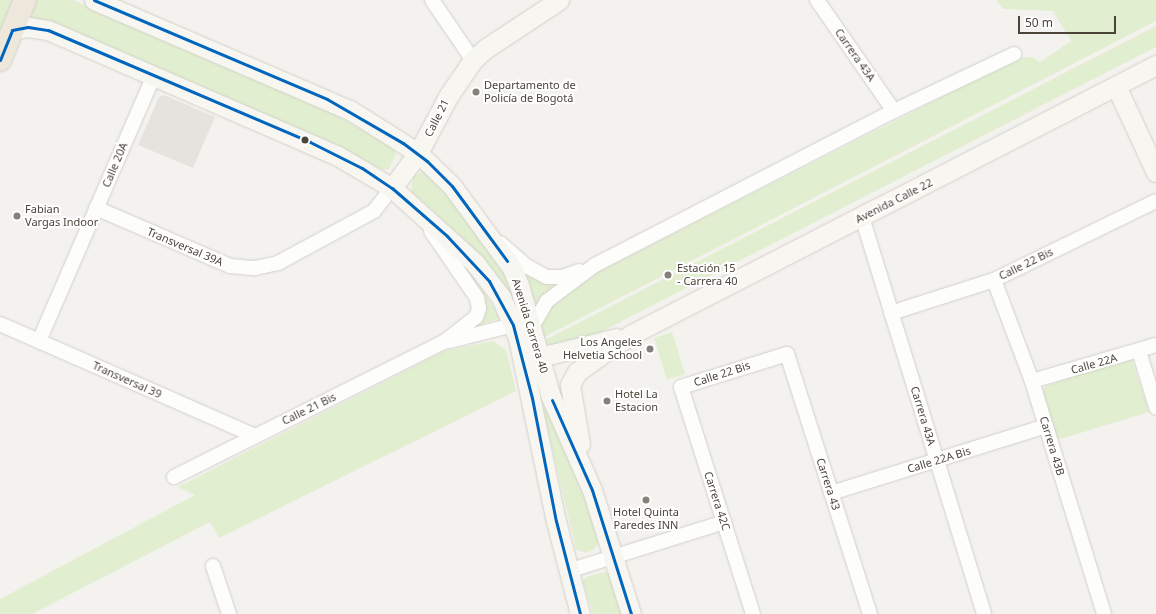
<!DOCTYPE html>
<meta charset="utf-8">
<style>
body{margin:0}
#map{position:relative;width:1156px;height:614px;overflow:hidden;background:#f4f2ee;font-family:"Noto Sans",sans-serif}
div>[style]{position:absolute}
.green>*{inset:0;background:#e1eecf}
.parking>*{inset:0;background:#e6e3df}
.roads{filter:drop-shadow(0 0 1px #d2d0cb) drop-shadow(0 0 1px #d2d0cb)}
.street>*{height:14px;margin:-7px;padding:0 7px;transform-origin:7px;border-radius:7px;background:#fdfdfc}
.secondary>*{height:19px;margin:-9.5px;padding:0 9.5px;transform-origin:9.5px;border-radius:9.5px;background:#f7f6f1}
.highway>*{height:22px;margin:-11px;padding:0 11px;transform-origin:11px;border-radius:11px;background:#ede8db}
.bus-1>*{height:3px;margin:-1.5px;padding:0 1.5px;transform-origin:1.5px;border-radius:1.5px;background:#0065bd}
.dots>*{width:11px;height:11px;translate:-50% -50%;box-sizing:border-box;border:2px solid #fff;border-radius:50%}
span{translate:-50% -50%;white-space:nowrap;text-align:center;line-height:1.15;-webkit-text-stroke:4px #fff;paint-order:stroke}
.street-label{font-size:11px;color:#4b4439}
.poi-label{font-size:11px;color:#4b4439}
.left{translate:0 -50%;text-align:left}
.right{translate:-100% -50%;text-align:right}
.scale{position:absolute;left:1018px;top:16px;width:98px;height:18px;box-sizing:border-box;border:2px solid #4b4439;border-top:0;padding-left:5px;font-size:12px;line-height:14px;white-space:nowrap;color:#4b4439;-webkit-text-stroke:3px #fff;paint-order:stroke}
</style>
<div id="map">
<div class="green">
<div style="clip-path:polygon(0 0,20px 0,0 46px)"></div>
<div style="clip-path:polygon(32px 0,73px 0,324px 108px,394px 148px,396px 154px,389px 169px,383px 170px,322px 138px,24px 21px)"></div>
<div style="clip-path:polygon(996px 0,1156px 0,1156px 21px,542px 338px,537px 323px,540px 313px,590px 276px,1019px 58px,1032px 57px,1040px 62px,1071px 41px,1053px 11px,1003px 9px)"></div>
<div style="clip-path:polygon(1156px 26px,1156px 47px,583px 341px,545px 347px,543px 341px)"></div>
<div style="clip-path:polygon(424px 171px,428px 173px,472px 225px,502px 266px,526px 329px,488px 266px,465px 241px,411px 191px,413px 176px)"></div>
<div style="clip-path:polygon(460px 266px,487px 296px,500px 318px,460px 332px,480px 315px)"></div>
<div style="clip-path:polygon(519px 269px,536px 279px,563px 281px,534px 310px)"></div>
<div style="clip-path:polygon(672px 332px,685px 374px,667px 380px,654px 338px)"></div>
<div style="clip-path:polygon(493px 341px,506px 350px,516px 391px,219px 538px,210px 522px,32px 614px,0 614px,0 599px,195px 495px,178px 487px,444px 351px)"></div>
<div style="clip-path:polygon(1131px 357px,1149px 412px,1057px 440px,1042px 393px,1046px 386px)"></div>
<div style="clip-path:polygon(547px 408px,590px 511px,598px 541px,596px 548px,586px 553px,576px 549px,543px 409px)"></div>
<div style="clip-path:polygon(605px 572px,610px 574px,622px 614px,593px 614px,583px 581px,586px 577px)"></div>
</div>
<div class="parking">
<div style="clip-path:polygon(164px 95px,215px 117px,193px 168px,138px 145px,159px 97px)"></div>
</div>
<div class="roads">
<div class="street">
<div style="left:432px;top:0;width:73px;rotate:55.7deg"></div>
<div style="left:817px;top:0;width:135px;rotate:55.3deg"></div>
<div style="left:96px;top:208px;width:146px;rotate:23.4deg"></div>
<div style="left:230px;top:266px;width:25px;rotate:5deg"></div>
<div style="left:255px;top:268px;width:24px;rotate:-12deg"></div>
<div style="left:278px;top:263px;width:109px;rotate:-28.4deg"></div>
<div style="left:374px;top:211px;width:29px;rotate:-52deg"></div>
<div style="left:862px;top:217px;width:415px;rotate:72.9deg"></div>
<div style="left:500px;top:243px;width:37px;rotate:41deg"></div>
<div style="left:528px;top:267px;width:21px;rotate:28deg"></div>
<div style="left:547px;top:277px;width:15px"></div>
<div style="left:562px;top:277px;width:18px;rotate:-19deg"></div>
<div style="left:994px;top:280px;width:108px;rotate:69.4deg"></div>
<div style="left:1032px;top:381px;width:244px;rotate:72.8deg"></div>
<div style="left:891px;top:313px;width:108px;rotate:-17.8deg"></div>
<div style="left:994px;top:280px;width:180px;rotate:-26deg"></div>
<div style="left:0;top:324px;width:279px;rotate:23.7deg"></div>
<div style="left:532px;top:327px;width:30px;rotate:-60deg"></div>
<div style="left:547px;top:301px;width:60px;rotate:-36.9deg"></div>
<div style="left:595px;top:265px;width:336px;rotate:-27.3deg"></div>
<div style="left:894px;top:111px;width:133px;rotate:-25.4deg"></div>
<div style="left:39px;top:341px;width:288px;rotate:-66.6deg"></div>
<div style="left:450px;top:341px;width:65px;rotate:-14.3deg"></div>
<div style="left:1139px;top:351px;width:59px;rotate:73.1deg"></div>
<div style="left:1032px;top:381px;width:129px;rotate:-16.2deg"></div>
<div style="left:174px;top:477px;width:302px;rotate:-26.6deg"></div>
<div style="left:444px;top:342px;width:41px;rotate:-38deg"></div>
<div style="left:476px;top:317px;width:9px;rotate:-69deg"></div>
<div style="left:479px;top:309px;width:11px;rotate:-100deg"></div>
<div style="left:477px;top:298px;width:81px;rotate:-124.5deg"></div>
<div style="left:831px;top:493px;width:225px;rotate:-17.3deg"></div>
<div style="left:213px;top:566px;width:51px;rotate:71.6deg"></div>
<div style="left:568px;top:571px;width:164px;rotate:-17.4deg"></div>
<div style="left:753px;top:614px;width:238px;rotate:-107.6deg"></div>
<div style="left:681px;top:387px;width:111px;rotate:-17.3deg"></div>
<div style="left:787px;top:354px;width:273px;rotate:72.3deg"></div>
</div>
<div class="secondary">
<div style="left:94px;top:0;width:279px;rotate:23.3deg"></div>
<div style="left:350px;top:110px;width:80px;rotate:32.3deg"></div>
<div style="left:418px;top:153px;width:47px;rotate:44.1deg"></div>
<div style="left:452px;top:186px;width:102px;rotate:53.8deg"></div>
<div style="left:512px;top:268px;width:18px;rotate:68deg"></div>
<div style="left:519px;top:285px;width:116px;rotate:74.1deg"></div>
<div style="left:551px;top:397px;width:102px;rotate:66.2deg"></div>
<div style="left:592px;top:490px;width:130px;rotate:72.5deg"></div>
<div style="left:12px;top:30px;width:16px;rotate:-11deg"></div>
<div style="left:28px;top:27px;width:20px;rotate:9deg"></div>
<div style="left:48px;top:30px;width:316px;rotate:23.5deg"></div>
<div style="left:338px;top:156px;width:63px;rotate:30.7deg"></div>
<div style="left:392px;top:188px;width:112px;rotate:42.1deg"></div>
<div style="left:475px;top:263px;width:43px;rotate:52.6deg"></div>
<div style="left:501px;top:297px;width:44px;rotate:67.5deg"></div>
<div style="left:518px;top:338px;width:187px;rotate:78.3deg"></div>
<div style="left:556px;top:521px;width:96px;rotate:75.5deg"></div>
<div style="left:1116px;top:86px;width:95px;rotate:65.1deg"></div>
<div style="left:392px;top:188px;width:44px;rotate:-53.4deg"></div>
<div style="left:418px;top:153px;width:66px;rotate:-61.9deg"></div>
<div style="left:449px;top:95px;width:42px;rotate:-55.6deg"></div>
<div style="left:473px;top:60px;width:16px;rotate:-43deg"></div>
<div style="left:485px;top:49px;width:89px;rotate:-33.5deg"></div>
<div style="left:540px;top:357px;width:78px;rotate:-14deg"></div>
<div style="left:580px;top:444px;width:60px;rotate:-99.6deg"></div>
<div style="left:570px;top:385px;width:15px;rotate:-62deg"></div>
<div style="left:577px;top:372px;width:29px;rotate:-36deg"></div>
<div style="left:600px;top:355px;width:38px;rotate:-33deg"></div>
<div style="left:632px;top:334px;width:589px;rotate:-27.17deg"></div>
</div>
<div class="highway">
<div style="left:0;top:60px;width:65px;rotate:-67.4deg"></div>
</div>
</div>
<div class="bus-1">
<div style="left:94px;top:0;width:253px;rotate:23deg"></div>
<div style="left:327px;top:99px;width:88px;rotate:30.1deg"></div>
<div style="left:403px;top:143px;width:30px;rotate:37deg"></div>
<div style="left:427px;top:161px;width:35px;rotate:45deg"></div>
<div style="left:452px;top:186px;width:93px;rotate:53.7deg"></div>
<div style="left:0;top:60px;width:32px;rotate:-68deg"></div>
<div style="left:12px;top:30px;width:16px;rotate:-11deg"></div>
<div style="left:28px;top:27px;width:20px;rotate:9deg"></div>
<div style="left:48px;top:30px;width:285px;rotate:23.1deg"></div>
<div style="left:310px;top:142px;width:58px;rotate:26.6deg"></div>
<div style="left:362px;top:168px;width:36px;rotate:34deg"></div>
<div style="left:392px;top:188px;width:73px;rotate:41.1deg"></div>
<div style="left:447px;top:236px;width:62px;rotate:47deg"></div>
<div style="left:489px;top:281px;width:50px;rotate:61.4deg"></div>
<div style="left:513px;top:325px;width:75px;rotate:75.4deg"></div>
<div style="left:532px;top:398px;width:125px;rotate:79deg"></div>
<div style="left:556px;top:521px;width:96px;rotate:75.5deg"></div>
<div style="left:552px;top:400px;width:98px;rotate:66deg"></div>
<div style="left:592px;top:490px;width:130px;rotate:72.5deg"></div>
</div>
<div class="dots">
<div style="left:476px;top:92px;background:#868178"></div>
<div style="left:305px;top:140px;background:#4b4439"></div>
<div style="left:17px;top:216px;background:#868178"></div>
<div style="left:668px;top:275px;background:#868178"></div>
<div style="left:650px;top:349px;background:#868178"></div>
<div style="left:607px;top:401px;background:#868178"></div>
<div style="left:646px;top:500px;background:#868178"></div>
</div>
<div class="street-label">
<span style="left:855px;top:55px;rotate:55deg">Carrera 43A</span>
<span style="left:437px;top:118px;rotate:-63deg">Calle 21</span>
<span style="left:115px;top:165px;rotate:-67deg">Calle 20A</span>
<span style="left:894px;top:201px;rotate:-27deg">Avenida Calle 22</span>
<span style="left:185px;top:247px;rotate:23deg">Transversal 39A</span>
<span style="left:1026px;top:264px;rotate:-26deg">Calle 22 Bis</span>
<span style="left:530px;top:326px;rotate:73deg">Avenida Carrera 40</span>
<span style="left:1094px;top:364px;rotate:-16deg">Calle 22A</span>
<span style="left:722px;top:374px;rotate:-18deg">Calle 22 Bis</span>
<span style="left:127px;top:380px;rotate:24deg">Transversal 39</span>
<span style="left:309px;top:409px;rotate:-26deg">Calle 21 Bis</span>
<span style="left:923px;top:416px;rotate:73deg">Carrera 43A</span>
<span style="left:1052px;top:446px;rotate:73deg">Carrera 43B</span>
<span style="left:939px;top:460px;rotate:-17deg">Calle 22A Bis</span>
<span style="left:828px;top:484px;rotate:72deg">Carrera 43</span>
<span style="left:717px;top:501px;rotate:72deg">Carrera 42C</span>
</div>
<div class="poi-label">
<span class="left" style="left:484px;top:92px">Departamento de<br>Policía de Bogotá</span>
<span class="left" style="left:25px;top:216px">Fabian<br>Vargas Indoor</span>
<span class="left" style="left:677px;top:275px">Estación 15<br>- Carrera 40</span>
<span class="right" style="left:642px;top:349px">Los Angeles<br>Helvetia School</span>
<span class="left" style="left:615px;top:401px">Hotel La<br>Estacion</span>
<span style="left:646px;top:519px">Hotel Quinta<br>Paredes INN</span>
</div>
<div class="scale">50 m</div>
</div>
